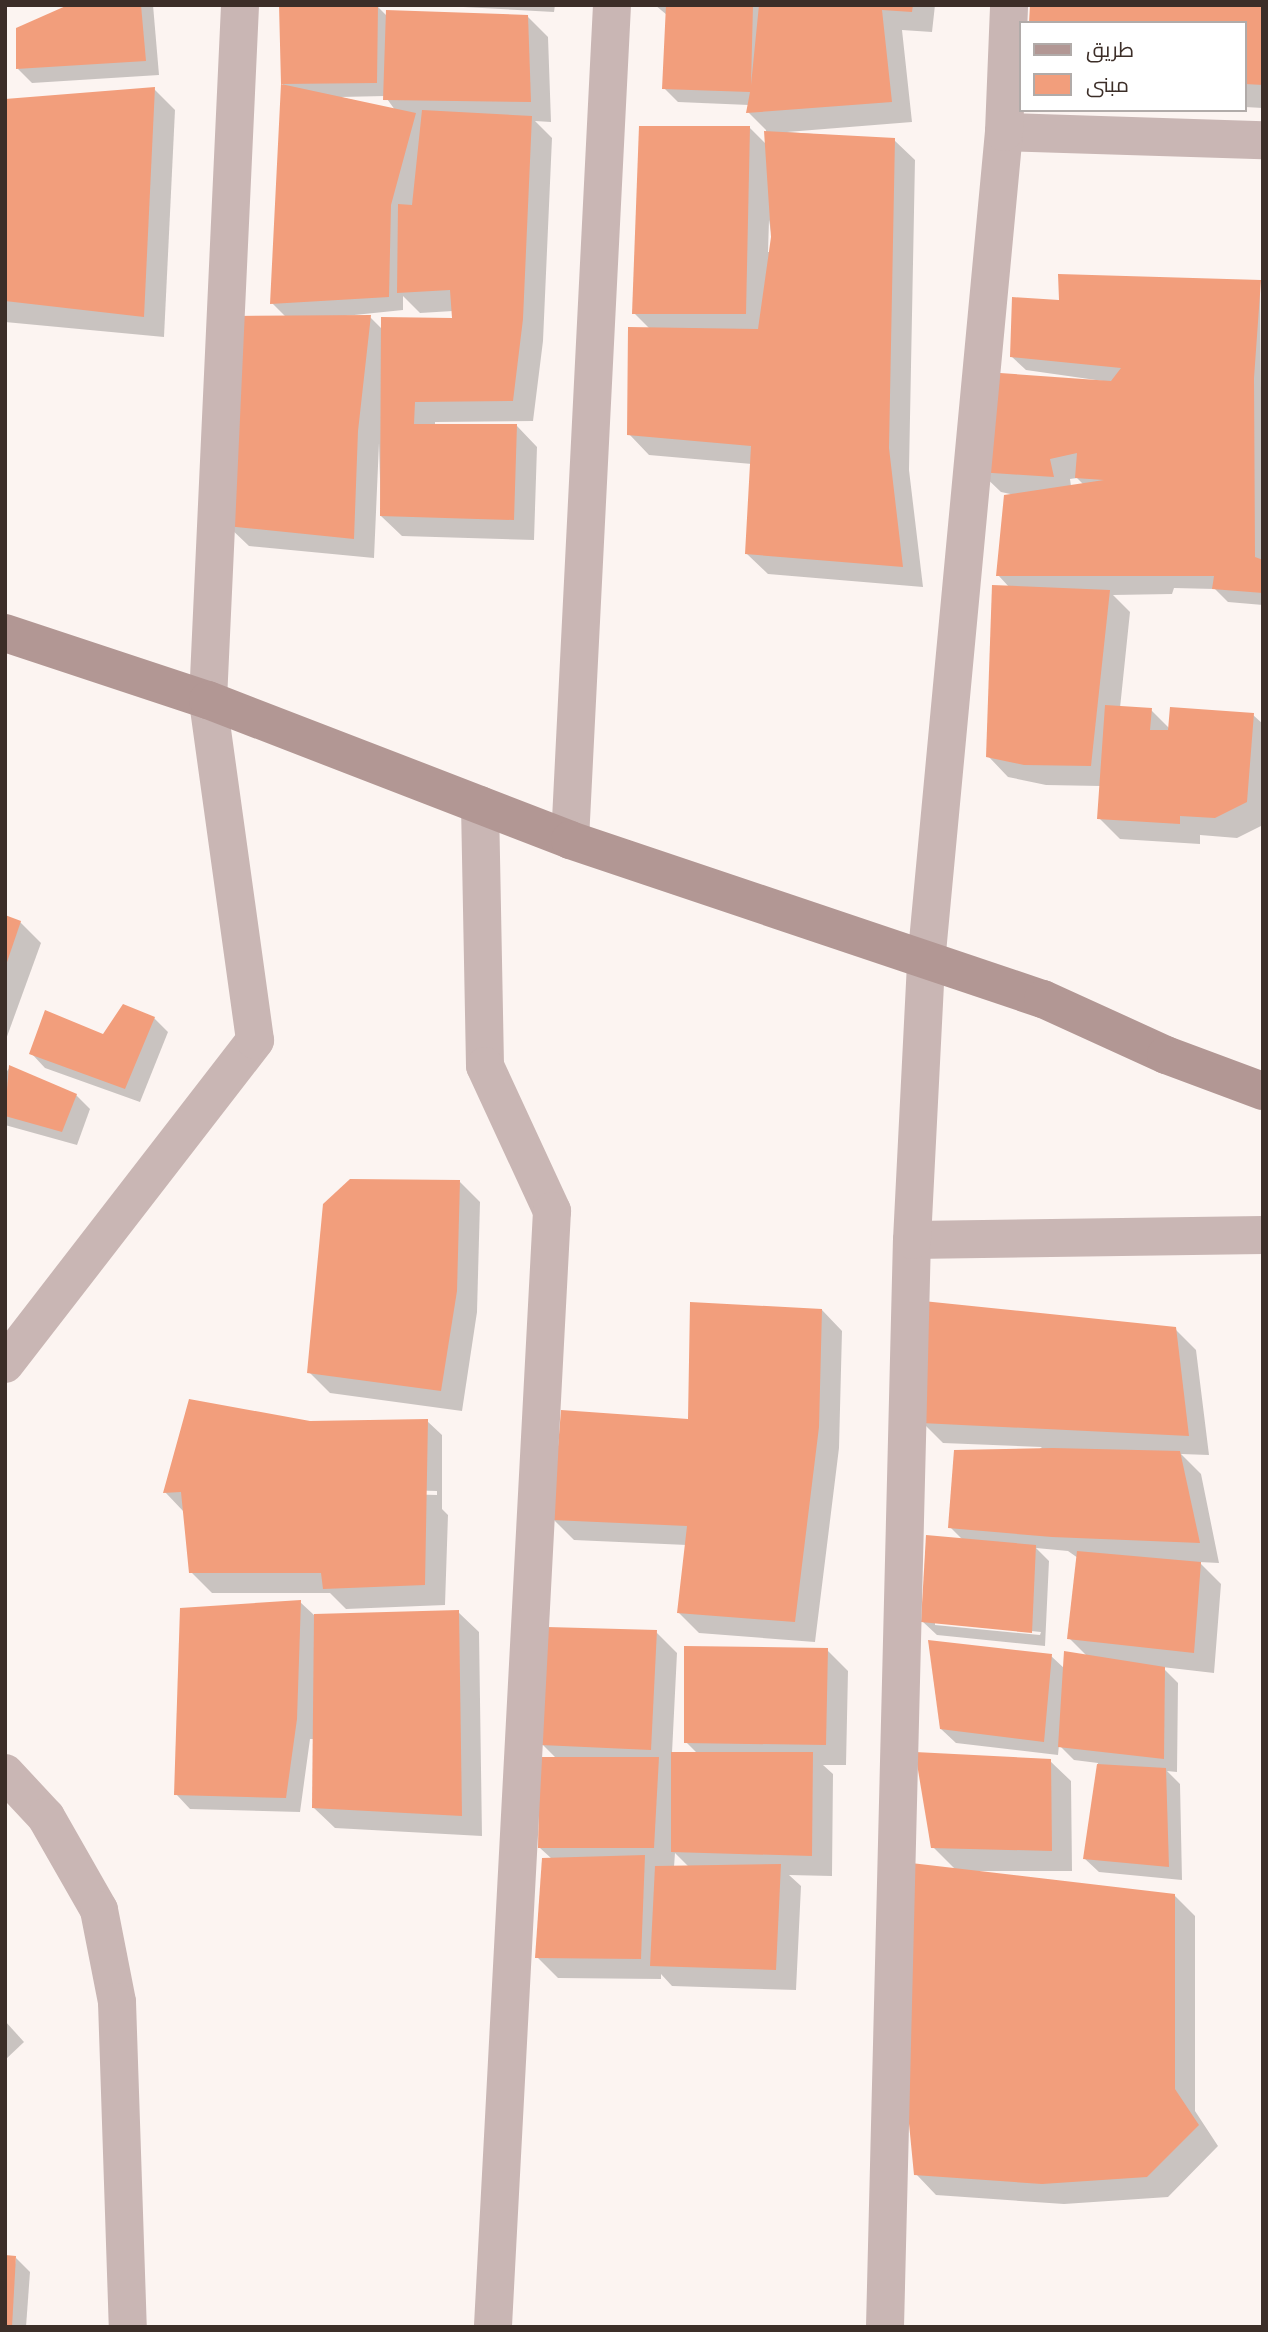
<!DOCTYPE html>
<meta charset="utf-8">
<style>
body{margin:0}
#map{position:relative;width:1268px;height:2332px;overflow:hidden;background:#fcf4f1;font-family:Signika,Cairo,sans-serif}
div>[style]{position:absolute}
.shadow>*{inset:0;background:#0003}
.building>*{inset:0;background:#f29e7c}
.street>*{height:38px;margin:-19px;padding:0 19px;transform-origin:19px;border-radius:19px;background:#c9b6b4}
.secondary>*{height:38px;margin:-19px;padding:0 19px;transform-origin:19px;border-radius:19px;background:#b29794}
span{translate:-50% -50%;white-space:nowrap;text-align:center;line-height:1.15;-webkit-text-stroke:7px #fff;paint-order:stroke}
.frame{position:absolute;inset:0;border:7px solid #3c2e28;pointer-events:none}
.legend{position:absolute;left:1019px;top:21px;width:228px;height:91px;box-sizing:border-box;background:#fff;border:2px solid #b1aba9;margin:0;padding:9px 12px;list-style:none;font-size:21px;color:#3c2e28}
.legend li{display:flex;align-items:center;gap:14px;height:35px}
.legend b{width:35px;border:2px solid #b1aba9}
</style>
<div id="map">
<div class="shadow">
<div style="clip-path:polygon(70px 5px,153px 5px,159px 75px,32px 83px,18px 69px)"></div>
<div style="clip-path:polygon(426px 5px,555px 5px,554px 12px)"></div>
<div style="clip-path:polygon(evenodd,655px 5px,935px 5px,932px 32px,902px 30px,912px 122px,787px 132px,894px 140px,915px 160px,909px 470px,923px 587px,768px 574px,747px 554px,752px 464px,649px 455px,629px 434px,650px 329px,634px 313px,749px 127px,767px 145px,766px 130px,748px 112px,749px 105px,678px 102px,664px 88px,667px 15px,655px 5px,769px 220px,772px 238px,770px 252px,768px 252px,769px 220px)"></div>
<div style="clip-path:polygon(1263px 5px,1263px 108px,1245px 107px,1245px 23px)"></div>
<div style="clip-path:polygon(evenodd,377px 6px,388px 17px,528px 17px,548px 37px,551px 122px,535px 121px,552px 138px,543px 341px,533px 421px,435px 422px,435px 426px,517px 426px,537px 447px,534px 540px,402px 536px,381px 516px,379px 443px,374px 558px,249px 546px,228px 526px,287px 318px,272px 303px,283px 83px,377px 6px,385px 96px,395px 110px,340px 97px,385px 96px,377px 6px,403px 296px,420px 313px,453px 311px,453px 320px,382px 329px,370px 317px,335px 317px,403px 310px,403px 296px)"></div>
<div style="clip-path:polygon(154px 89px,175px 110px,164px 337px,5px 322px,5px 100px)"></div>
<div style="clip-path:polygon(evenodd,1260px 282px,1263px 605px,1228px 602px,1215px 589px,1174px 588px,1172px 594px,1113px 595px,1130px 612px,1120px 708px,1151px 710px,1170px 729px,1253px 715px,1263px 724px,1263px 825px,1237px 838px,1200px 835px,1200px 844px,1120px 839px,1099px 818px,1101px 786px,1046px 785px,1008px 777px,988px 756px,1010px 588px,998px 575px,1015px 495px,1001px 492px,980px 472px,1110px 382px,1026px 370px,1011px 356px,1061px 302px,1260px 282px,1077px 478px,1083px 484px,1071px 486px,1070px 479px,1077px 478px)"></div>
<div style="clip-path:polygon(5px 917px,20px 922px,41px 943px,5px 1042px)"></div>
<div style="clip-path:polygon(154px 1018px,168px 1032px,140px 1102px,45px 1068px,31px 1053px,104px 1036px)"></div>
<div style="clip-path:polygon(10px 1067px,76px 1095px,90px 1109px,77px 1145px,5px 1125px,5px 1074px)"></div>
<div style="clip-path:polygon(460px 1182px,480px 1202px,477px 1312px,462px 1411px,330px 1393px,309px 1372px)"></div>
<div style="clip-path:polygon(822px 1310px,842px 1331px,839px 1448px,815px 1642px,699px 1633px,679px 1613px,687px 1545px,574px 1540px,554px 1520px,690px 1421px)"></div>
<div style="clip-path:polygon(evenodd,1175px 1329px,1196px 1350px,1209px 1455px,1181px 1454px,1201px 1474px,1219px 1563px,1199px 1562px,1221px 1584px,1214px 1673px,1162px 1667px,1178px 1683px,1177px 1772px,1167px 1771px,1180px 1784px,1182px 1880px,1099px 1872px,1084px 1858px,1098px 1763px,1074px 1760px,1059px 1745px,1058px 1755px,956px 1743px,941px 1729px,1051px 1656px,1065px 1669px,1088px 1657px,1069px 1638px,1078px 1558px,1068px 1551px,1036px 1548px,1049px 1561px,1045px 1646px,937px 1635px,922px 1621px,963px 1540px,950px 1527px,1042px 1447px,943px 1443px,922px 1422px,1175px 1329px,935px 1621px,1041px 1632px,1040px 1635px,935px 1625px,935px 1621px)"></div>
<div style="clip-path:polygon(evenodd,427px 1421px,442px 1435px,442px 1509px,448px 1515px,445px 1605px,346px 1609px,330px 1593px,212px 1593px,191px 1572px,184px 1512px,165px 1492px,310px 1423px,427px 1421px,328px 1488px,437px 1491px,437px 1495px,328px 1492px,328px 1488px)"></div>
<div style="clip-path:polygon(300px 1602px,314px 1615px,458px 1612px,479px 1632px,482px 1836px,335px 1828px,314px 1808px,314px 1739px,310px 1739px,300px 1812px,190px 1809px,176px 1794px,182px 1610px)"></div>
<div style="clip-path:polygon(evenodd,656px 1632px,677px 1653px,672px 1753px,697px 1753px,686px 1742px,827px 1650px,848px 1671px,846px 1765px,823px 1765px,833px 1774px,832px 1876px,789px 1875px,801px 1886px,796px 1990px,672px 1986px,661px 1974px,661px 1979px,558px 1978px,537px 1957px,552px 1859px,540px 1848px,557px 1759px,543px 1745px,656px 1632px,675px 1853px,689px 1867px,674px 1867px,675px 1853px)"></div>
<div style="clip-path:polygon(1050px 1761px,1071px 1781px,1072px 1871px,971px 1871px,1174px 1895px,1195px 1916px,1195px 2111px,1218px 2146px,1168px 2197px,1064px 2204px,936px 2195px,916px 2174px,955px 1869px,933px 1847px)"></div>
<div style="clip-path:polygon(5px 2021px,24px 2042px,5px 2060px)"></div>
<div style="clip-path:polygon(16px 2258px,30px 2272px,26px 2327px,5px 2327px)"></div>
</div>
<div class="building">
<div style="clip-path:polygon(68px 5px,141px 5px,146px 61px,16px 69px,16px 28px)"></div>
<div style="clip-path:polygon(279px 5px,378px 5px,377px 83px,281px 84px,416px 113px,391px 205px,389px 297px,270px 304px,281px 84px)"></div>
<div style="clip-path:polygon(666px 5px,753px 5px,751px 85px,759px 5px,913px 5px,912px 12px,882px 10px,892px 102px,746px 113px,750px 92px,662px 89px)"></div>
<div style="clip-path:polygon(1030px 5px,1263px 5px,1263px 85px,1245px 84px,1245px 23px,1029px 23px)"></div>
<div style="clip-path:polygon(386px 10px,528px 15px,531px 102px,383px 100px)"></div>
<div style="clip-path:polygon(155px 87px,144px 317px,5px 301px,5px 99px)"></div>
<div style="clip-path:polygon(422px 110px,532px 116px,523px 319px,513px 401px,415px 402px,414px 424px,517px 424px,514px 520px,380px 516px,381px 317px,452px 318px,450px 290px,397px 293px,398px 204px,412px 205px)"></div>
<div style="clip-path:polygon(639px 126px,750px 126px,746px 314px,632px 314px)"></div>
<div style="clip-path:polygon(764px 131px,895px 138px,889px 448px,903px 567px,745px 554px,751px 446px,627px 435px,628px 327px,758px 329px,771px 237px)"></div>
<div style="clip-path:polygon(1058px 274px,1261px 280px,1254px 378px,1255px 557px,1263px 560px,1263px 593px,1212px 589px,1214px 576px,996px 576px,1004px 495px,1104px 480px,1075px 478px,1077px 453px,1050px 459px,1054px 477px,978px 472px,986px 372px,1111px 381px,1121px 368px,1010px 357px,1012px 297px,1059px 300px)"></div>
<div style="clip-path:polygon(371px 315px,358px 431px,354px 539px,226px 526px,233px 316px)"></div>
<div style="clip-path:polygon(992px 585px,1110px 590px,1091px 766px,1024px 765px,986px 757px)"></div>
<div style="clip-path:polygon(1105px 705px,1152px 708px,1150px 730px,1168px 730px,1170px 707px,1254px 713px,1247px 802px,1215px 818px,1180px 816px,1180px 824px,1097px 819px)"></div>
<div style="clip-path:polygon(5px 915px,21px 921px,6px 965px,5px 964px)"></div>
<div style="clip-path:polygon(123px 1004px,155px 1017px,125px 1089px,29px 1054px,45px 1010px,103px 1034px)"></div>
<div style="clip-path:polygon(9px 1065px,77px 1094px,62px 1132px,5px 1116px)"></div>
<div style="clip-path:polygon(350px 1179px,460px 1180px,457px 1291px,441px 1391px,307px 1373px,323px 1204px)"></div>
<div style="clip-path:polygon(923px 1301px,1176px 1327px,1189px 1436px,921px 1423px)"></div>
<div style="clip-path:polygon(690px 1302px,822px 1309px,819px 1427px,795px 1622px,677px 1613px,687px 1526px,552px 1520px,561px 1410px,688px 1419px)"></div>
<div style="clip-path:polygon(189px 1399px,310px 1421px,428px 1419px,425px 1585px,323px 1589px,321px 1573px,189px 1573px,181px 1492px,163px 1493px)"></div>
<div style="clip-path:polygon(1053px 1448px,1180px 1451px,1200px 1543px,1052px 1537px,948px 1528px,954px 1450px)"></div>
<div style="clip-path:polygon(926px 1535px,1036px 1545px,1032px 1633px,921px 1622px)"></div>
<div style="clip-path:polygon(1077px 1551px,1201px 1562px,1194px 1653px,1067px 1639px)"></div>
<div style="clip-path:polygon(301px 1600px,297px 1719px,286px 1798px,174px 1795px,180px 1608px)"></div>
<div style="clip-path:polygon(459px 1610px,462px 1816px,312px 1808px,314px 1614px)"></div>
<div style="clip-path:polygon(547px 1627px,657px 1630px,651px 1750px,541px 1745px)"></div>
<div style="clip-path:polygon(928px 1640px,1052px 1654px,1044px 1742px,940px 1729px)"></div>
<div style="clip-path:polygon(684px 1646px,828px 1648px,826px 1745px,684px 1743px)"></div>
<div style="clip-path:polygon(1064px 1651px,1165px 1667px,1164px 1759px,1058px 1747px)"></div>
<div style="clip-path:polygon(671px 1752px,813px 1752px,812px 1856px,671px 1852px)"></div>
<div style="clip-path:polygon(915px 1752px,1051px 1759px,1052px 1851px,931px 1848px)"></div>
<div style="clip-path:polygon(540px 1757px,659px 1757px,654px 1848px,538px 1848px)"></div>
<div style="clip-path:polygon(1097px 1764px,1166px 1768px,1169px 1867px,1083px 1859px)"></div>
<div style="clip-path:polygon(645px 1855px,641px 1959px,535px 1958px,542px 1858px)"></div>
<div style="clip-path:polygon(911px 1863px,1175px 1894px,1175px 2089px,1199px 2125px,1147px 2177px,1042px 2184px,914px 2175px,904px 2072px)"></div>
<div style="clip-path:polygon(781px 1864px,776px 1970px,650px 1966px,655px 1866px)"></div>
<div style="clip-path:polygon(5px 2255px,16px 2256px,12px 2327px,5px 2327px)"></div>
</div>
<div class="street">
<div style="left:1004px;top:132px;width:259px;rotate:1.8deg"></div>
<div style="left:480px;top:805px;width:261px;rotate:88.9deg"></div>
<div style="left:485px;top:1066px;width:160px;rotate:65.2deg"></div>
<div style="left:552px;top:1211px;width:1118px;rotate:93.03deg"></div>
<div style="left:570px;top:840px;width:836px;rotate:-87.12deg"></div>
<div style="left:912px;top:1240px;width:351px;rotate:-0.8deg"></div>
<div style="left:5px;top:1364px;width:409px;rotate:-52.3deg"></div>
<div style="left:255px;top:1040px;width:343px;rotate:-97.9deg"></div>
<div style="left:208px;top:700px;width:696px;rotate:-87.36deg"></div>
<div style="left:5px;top:1773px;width:60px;rotate:47deg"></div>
<div style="left:46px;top:1817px;width:107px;rotate:60.3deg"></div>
<div style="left:99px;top:1910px;width:94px;rotate:78.9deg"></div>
<div style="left:117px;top:2002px;width:325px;rotate:88.1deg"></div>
<div style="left:885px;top:2327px;width:1087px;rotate:-88.58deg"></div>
<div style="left:912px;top:1240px;width:277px;rotate:-87.1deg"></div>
<div style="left:926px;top:963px;width:835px;rotate:-84.64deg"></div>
<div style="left:1004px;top:132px;width:127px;rotate:-87.7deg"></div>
</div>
<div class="secondary">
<div style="left:5px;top:633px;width:214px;rotate:18.3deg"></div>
<div style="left:208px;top:700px;width:388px;rotate:21.1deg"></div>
<div style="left:570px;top:840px;width:499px;rotate:18.6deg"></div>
<div style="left:1043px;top:999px;width:135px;rotate:24.5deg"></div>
<div style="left:1166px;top:1055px;width:103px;rotate:20.4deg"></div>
</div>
<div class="frame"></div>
<ul class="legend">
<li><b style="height:9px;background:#b29794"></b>طريق</li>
<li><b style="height:19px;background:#f29e7c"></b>مبنى</li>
</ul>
</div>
